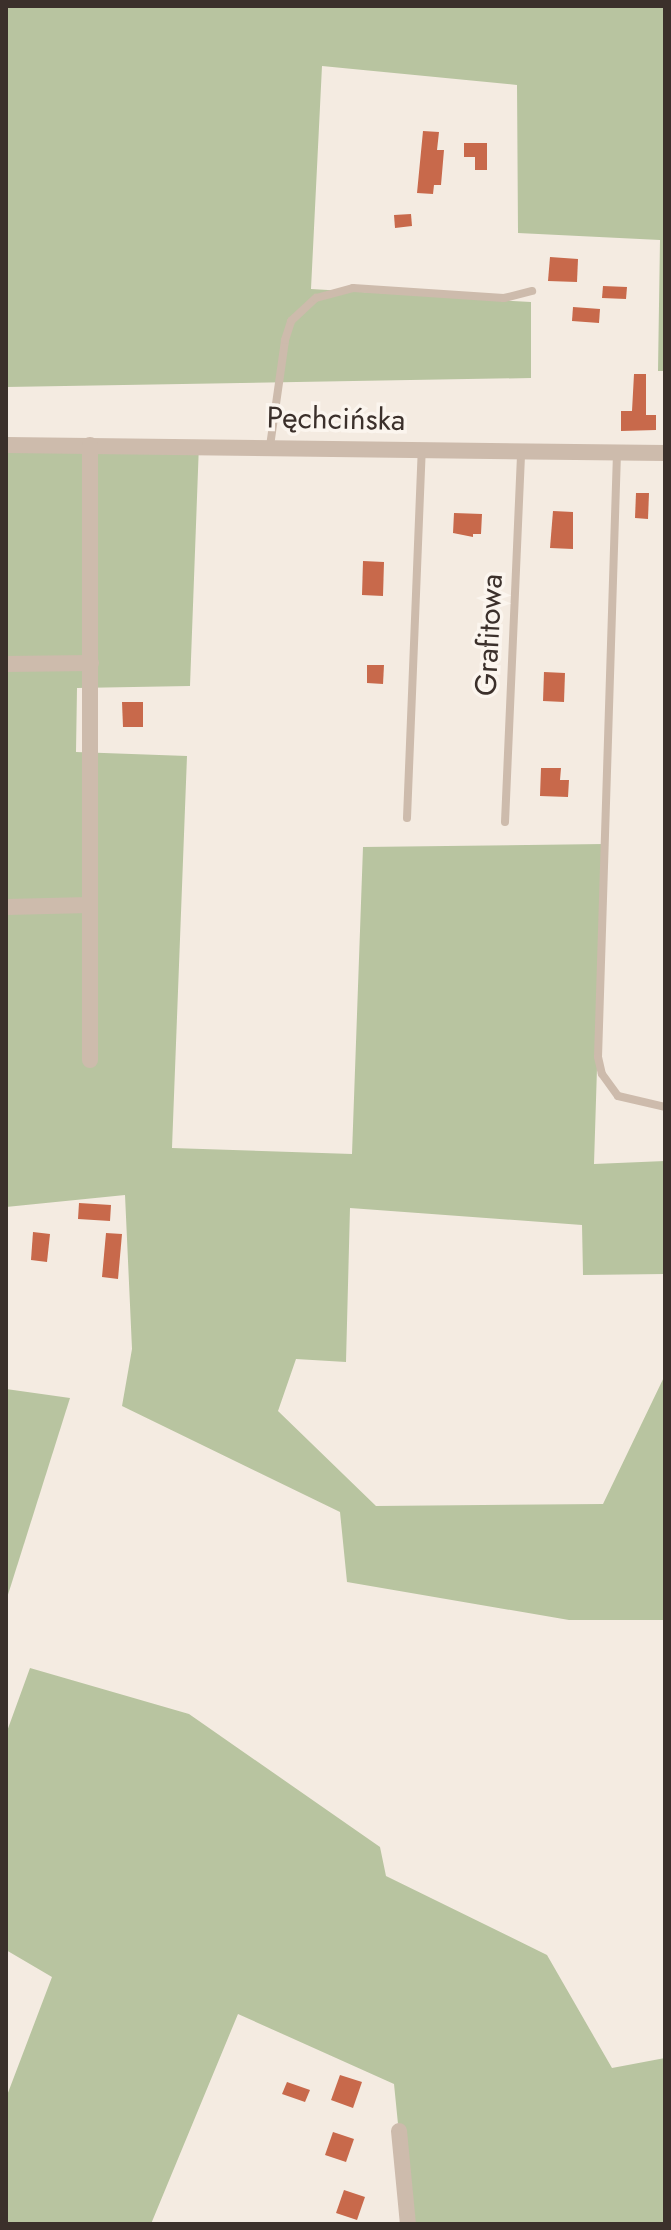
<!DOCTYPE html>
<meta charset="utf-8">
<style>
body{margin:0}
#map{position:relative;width:671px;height:2230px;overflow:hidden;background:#f4ebe1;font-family:Jost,sans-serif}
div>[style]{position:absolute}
.green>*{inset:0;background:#b8c4a0}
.building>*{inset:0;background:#c8694b}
.lane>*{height:8px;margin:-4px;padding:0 4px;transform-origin:4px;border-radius:4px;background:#cdbbac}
.street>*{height:16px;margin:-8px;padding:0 8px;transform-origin:8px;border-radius:8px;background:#cdbbac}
span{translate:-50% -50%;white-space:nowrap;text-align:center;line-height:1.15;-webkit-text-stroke:7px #fbf5ee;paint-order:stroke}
.street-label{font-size:30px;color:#3b302b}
.frame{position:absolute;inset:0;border:8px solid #3b302b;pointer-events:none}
</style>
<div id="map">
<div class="green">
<div style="clip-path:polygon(6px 6px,665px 6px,665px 371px,658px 371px,660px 240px,518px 233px,517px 85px,322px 66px,311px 289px,531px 302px,531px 378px,6px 387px)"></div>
<div style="clip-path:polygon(199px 444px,190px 686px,77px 688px,76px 752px,187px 756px,172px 1148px,352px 1154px,363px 847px,604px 844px,594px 1164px,665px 1161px,665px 1274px,583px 1275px,582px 1225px,350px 1208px,346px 1362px,296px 1359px,278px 1411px,376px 1506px,603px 1504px,665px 1375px,665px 1620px,569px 1620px,347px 1582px,340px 1512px,122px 1406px,132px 1349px,125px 1195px,6px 1207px,6px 448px)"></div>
<div style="clip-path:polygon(6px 1389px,70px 1398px,6px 1601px)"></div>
<div style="clip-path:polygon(30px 1668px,189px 1714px,380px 1847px,386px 1876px,547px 1955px,612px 2068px,665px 2058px,665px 2224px,408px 2224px,394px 2084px,238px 2014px,151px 2224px,6px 2224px,6px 2098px,52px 1977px,6px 1950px,6px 1734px)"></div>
</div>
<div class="building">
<div style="clip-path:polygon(423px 131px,439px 132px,437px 150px,444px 150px,441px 185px,434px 185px,433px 194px,417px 193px)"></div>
<div style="clip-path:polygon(464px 143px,487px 143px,487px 170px,475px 170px,475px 157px,464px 157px)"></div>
<div style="clip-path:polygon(411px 214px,412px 226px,395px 228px,394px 215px)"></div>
<div style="clip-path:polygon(550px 257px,578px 259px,577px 282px,548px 281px)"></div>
<div style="clip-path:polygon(603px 286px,627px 287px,626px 299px,602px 298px)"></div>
<div style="clip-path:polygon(573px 307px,600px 309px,599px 323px,572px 321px)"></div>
<div style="clip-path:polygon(634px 374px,646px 374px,646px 415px,656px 415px,656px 430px,621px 431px,621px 411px,632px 411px)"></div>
<div style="clip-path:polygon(636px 493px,649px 493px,648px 519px,635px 518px)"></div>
<div style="clip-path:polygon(553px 511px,573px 512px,573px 549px,550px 548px)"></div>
<div style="clip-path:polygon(454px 513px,482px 514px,481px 534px,473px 534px,473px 537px,453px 533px)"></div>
<div style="clip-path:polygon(363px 561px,384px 562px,383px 596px,362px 595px)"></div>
<div style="clip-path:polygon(367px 665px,384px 665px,383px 684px,367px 683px)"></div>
<div style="clip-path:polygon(544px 672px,565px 673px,564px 702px,543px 701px)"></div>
<div style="clip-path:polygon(122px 702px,143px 702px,143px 727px,123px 727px)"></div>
<div style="clip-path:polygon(541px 768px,561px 768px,560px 780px,569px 780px,568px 797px,540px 796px)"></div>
<div style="clip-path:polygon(79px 1203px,111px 1205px,110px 1221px,78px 1219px)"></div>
<div style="clip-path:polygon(33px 1232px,50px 1234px,47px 1262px,31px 1260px)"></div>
<div style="clip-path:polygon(106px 1233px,122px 1234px,118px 1279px,102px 1277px)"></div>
<div style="clip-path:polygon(340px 2075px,362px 2082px,353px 2108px,331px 2100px)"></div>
<div style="clip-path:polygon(287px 2082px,310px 2090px,305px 2102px,282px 2094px)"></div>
<div style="clip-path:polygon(333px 2132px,354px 2139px,346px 2162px,325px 2155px)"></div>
<div style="clip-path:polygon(344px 2190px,365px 2197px,357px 2220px,336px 2213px)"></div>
</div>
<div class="lane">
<div style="left:270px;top:446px;width:107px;rotate:-81.9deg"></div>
<div style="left:285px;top:340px;width:20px;rotate:-72deg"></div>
<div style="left:291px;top:321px;width:34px;rotate:-43deg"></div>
<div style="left:316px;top:298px;width:38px;rotate:-15deg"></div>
<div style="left:353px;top:288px;width:151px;rotate:3.8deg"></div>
<div style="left:504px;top:298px;width:29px;rotate:-14deg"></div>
<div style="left:617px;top:453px;width:604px;rotate:91.8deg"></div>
<div style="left:598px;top:1057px;width:17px;rotate:77deg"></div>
<div style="left:602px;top:1074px;width:27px;rotate:54deg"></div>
<div style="left:618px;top:1096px;width:48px;rotate:13.2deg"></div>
<div style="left:407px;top:818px;width:369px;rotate:-87.7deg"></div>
<div style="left:505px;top:822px;width:372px;rotate:-87.5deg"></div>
</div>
<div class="street">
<div style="left:6px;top:445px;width:659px;rotate:0.7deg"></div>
<div style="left:6px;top:664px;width:85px;rotate:-0.7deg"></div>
<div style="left:6px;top:907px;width:84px;rotate:-1.4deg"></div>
<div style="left:90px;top:1060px;width:615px;rotate:-90deg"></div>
<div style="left:399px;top:2131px;width:93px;rotate:84.5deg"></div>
</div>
<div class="street-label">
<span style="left:336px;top:419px;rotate:1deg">Pęchcińska</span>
<span style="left:489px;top:635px;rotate:-87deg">Grafitowa</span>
</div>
<div class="frame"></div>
</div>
